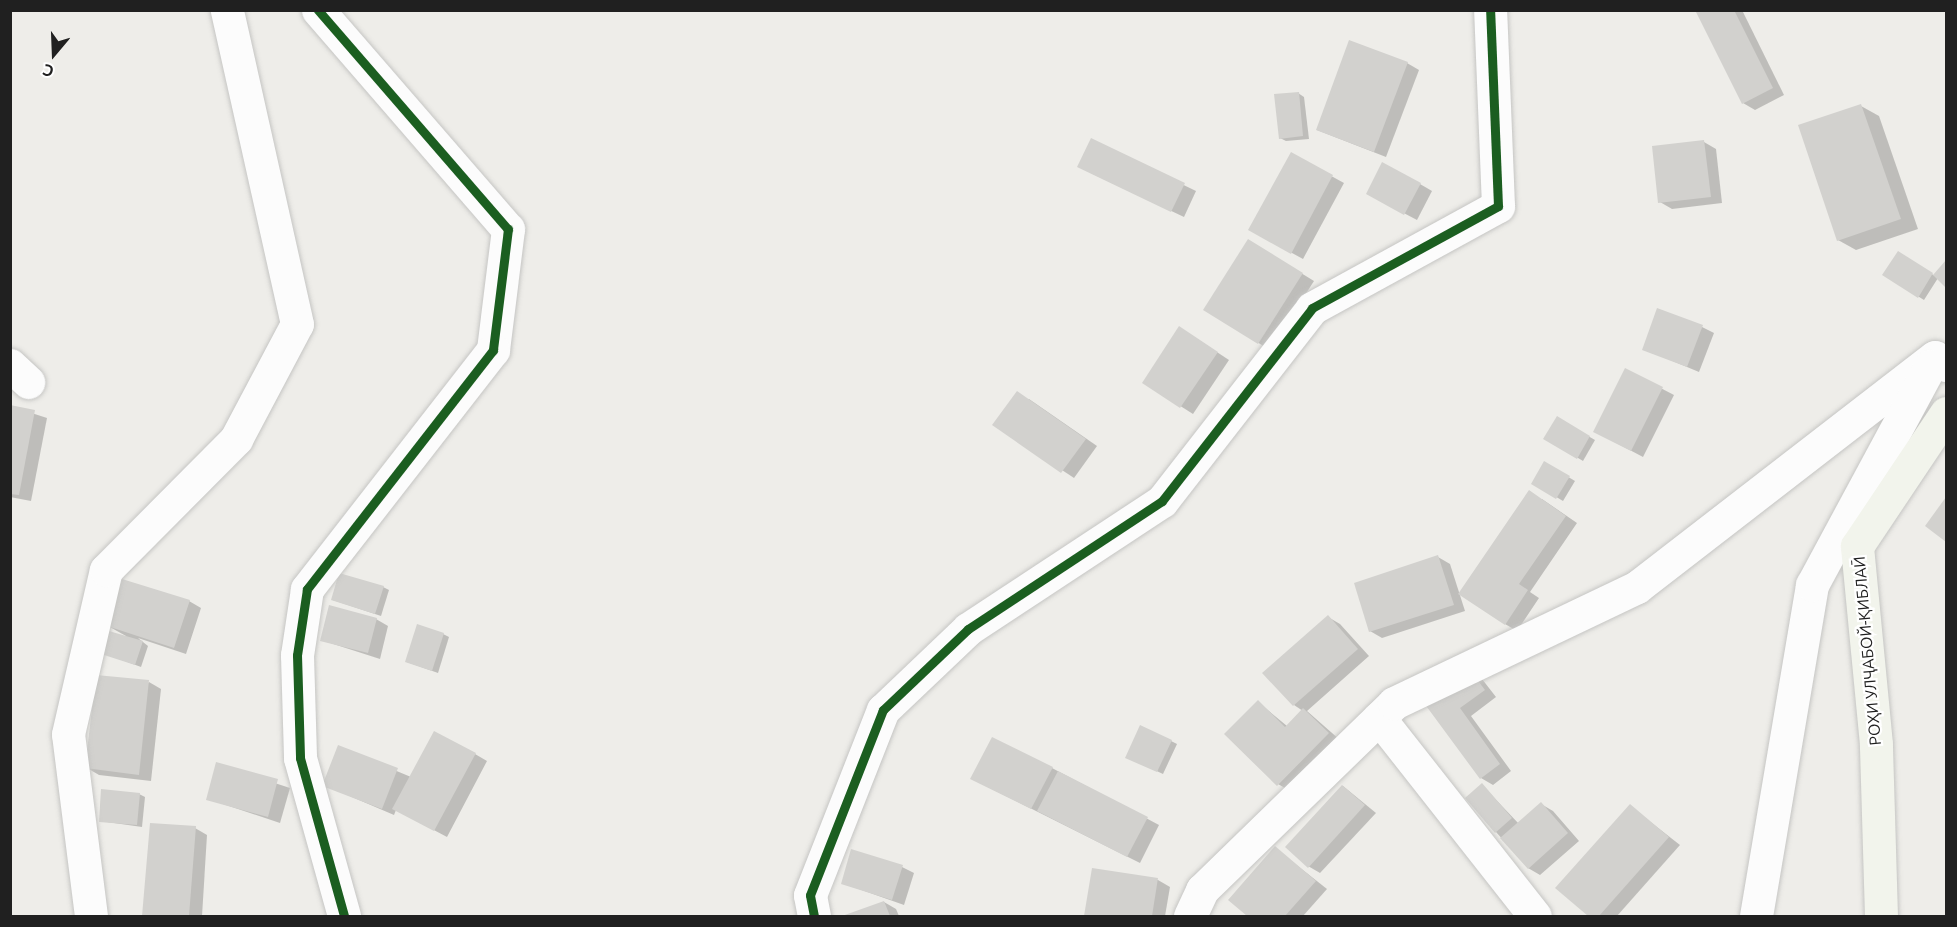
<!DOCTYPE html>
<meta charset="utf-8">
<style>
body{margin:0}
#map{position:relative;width:1957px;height:927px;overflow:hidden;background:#eeede9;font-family:Ubuntu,sans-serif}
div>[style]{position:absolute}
.shadow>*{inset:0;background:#0003}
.building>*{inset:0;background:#d2d1ce}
.roads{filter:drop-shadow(0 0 2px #c5c5c3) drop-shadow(0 0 2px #c5c5c3)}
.street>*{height:33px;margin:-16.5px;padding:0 16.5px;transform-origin:16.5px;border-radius:16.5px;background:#fcfcfc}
.secondary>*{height:33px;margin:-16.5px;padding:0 16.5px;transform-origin:16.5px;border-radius:16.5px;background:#f2f4ec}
.cycleway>*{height:9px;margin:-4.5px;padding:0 4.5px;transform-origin:4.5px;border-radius:4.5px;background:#1b5e20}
span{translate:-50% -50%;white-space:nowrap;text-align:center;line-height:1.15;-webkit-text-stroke:4.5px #fff;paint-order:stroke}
.street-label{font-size:16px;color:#202020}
.frame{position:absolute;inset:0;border:12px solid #202020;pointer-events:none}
.north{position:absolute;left:24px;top:24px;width:60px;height:60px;-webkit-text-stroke:4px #fff;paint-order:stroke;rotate:199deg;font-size:16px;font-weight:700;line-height:24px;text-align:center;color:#202020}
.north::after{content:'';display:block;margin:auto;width:21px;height:27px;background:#202020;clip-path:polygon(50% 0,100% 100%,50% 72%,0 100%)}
</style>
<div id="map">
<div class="shadow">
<div style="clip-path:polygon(1696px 10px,1742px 10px,1784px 95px,1755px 110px,1743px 103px)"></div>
<div style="clip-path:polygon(1407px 63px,1419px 70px,1386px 157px,1317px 130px)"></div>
<div style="clip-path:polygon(1298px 93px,1304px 97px,1309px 139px,1286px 141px,1280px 138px)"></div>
<div style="clip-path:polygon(1861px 106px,1879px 116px,1918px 229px,1856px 250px,1838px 240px)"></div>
<div style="clip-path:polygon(1091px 140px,1196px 191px,1184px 217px,1091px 173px)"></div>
<div style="clip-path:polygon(1704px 142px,1716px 149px,1722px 203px,1672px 209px,1660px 202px)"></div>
<div style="clip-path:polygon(1291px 154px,1344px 183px,1303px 259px,1250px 230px)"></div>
<div style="clip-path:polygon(1420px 184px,1432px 191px,1417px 220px,1379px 200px)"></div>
<div style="clip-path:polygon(1260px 248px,1314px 281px,1270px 350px,1205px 310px)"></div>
<div style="clip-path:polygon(1898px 253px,1935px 276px,1946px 263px,1946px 286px,1938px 278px,1924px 300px,1884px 275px)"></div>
<div style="clip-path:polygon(1702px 327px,1714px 333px,1699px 372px,1644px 349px)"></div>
<div style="clip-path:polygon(1191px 335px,1229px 360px,1193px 414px,1144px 383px)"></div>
<div style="clip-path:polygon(1626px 370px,1674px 395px,1643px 457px,1607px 438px)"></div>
<div style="clip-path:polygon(1029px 399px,1097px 446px,1074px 478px,994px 425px)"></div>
<div style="clip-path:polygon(10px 406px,47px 418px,31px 501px,10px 497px)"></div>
<div style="clip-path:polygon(1557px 418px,1595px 440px,1583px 461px,1545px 438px)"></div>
<div style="clip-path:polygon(1545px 463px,1575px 481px,1563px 501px,1533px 483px)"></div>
<div style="clip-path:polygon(1542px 499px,1577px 523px,1530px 592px,1539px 598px,1517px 631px,1505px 624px)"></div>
<div style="clip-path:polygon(1946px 500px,1946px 540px,1928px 526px)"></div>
<div style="clip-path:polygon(1438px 557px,1450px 564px,1465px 611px,1382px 638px,1370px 631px)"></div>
<div style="clip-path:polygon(383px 587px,389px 590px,381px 616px,333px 600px)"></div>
<div style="clip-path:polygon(189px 601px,201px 608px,186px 654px,138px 638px,148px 646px,141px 667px,103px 653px,126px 636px,108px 626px)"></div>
<div style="clip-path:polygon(1328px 617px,1340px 624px,1369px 656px,1307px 711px,1340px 740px,1290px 791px,1278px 784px,1258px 702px,1287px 726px,1303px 711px,1294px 705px)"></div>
<div style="clip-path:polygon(376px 619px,388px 626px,380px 659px,321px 640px)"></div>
<div style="clip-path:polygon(443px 634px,449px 637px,438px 673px,407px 662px)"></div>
<div style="clip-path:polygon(1482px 679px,1496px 697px,1471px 716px,1511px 771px,1493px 785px,1481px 778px,1427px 703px)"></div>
<div style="clip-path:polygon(149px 682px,161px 689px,151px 781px,99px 775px,87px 768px)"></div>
<div style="clip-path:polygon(1171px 741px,1177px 744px,1163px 774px,1133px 760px)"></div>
<div style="clip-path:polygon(339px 747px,411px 777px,475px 754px,487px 761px,447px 837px,396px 810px,394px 815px,324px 785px)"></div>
<div style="clip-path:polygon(217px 764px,290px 788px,280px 823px,208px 799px)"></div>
<div style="clip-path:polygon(1052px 768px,1159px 825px,1140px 863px,984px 785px)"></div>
<div style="clip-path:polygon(1482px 785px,1519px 824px,1541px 804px,1553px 811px,1579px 841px,1540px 875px,1528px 868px,1496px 832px)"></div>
<div style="clip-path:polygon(1343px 786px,1376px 813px,1320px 873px,1308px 866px)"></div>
<div style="clip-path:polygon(139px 794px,145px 797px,142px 827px,100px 821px)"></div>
<div style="clip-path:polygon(1630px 806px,1680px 845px,1617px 916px,1590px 916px,1558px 888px)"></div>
<div style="clip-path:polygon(195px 828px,207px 835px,202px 916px,145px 916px)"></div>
<div style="clip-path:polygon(1275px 848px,1327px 889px,1303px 916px,1249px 916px,1230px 900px)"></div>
<div style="clip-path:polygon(902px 867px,914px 873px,904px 905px,842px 883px)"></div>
<div style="clip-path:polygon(1093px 869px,1158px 880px,1170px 887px,1165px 916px,1085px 916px)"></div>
<div style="clip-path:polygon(884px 902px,896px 909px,899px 916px,845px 916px)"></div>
</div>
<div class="building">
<div style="clip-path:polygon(1695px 10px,1734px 10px,1773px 88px,1742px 104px)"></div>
<div style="clip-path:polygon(1349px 40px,1408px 62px,1374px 152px,1316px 130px)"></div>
<div style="clip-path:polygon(1299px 92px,1303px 136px,1279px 139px,1274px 94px)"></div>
<div style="clip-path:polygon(1861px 104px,1901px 219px,1837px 241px,1798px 125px)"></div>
<div style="clip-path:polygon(1091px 138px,1185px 183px,1171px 212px,1077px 167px)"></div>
<div style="clip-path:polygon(1704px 140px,1711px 197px,1658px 203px,1652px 146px)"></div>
<div style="clip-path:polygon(1291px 152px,1333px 175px,1291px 254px,1248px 230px)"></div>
<div style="clip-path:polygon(1382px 162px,1421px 183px,1404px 215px,1366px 194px)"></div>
<div style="clip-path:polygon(1248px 239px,1303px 273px,1258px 344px,1203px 310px)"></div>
<div style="clip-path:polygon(1898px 251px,1933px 273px,1918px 298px,1882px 275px)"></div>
<div style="clip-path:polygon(1946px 260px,1946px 288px,1933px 275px)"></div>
<div style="clip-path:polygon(1657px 308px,1703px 325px,1687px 367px,1642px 350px)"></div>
<div style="clip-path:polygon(1179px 326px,1218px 352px,1180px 408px,1142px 383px)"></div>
<div style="clip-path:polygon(1625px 368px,1663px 387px,1631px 451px,1593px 432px)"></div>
<div style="clip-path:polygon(1017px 391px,1086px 439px,1061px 473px,992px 425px)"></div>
<div style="clip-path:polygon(10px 405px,35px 410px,19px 495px,10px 494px)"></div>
<div style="clip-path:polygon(1557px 416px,1590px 436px,1577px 459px,1543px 439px)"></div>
<div style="clip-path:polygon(1544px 461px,1570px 476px,1556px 499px,1531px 484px)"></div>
<div style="clip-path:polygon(1529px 490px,1566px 516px,1519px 584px,1528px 590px,1505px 625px,1458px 594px)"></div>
<div style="clip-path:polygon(1946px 497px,1946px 542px,1925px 526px)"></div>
<div style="clip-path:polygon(1438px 555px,1454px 605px,1369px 632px,1354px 583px)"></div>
<div style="clip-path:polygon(339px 573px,384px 586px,375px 614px,331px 600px)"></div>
<div style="clip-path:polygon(122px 579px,190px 600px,174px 648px,107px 626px)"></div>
<div style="clip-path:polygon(329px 605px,377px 618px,368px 653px,320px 641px)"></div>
<div style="clip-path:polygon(1328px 615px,1358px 649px,1293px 706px,1262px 673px)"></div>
<div style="clip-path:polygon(417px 624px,444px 633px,432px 671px,405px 662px)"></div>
<div style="clip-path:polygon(109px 631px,143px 641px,135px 665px,101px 654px)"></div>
<div style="clip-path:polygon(1470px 670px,1485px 690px,1460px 708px,1500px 764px,1480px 779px,1424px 703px)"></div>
<div style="clip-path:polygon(96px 675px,149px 680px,139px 775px,85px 768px)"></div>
<div style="clip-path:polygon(1258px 700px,1285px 727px,1303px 708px,1329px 733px,1277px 786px,1224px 734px)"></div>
<div style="clip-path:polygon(1140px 725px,1172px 740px,1157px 772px,1125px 758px)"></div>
<div style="clip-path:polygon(434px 731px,476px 753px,434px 831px,392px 809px)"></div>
<div style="clip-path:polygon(992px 737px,1053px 767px,1031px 809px,970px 779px)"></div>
<div style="clip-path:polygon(338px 745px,398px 768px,382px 809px,322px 786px)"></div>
<div style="clip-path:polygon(216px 762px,278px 779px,268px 817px,206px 800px)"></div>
<div style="clip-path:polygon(1058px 771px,1148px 817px,1127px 857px,1037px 811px)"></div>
<div style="clip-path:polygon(1482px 783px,1512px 818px,1495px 833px,1465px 798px)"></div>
<div style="clip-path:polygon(1342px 785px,1365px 805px,1308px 868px,1285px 847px)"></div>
<div style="clip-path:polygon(101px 789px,140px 793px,137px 825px,99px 822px)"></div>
<div style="clip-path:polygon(1541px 802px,1568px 833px,1528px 869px,1500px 838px)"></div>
<div style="clip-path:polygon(1630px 804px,1669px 837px,1599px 916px,1588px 916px,1555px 888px)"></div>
<div style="clip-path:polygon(150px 823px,196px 826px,189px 916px,142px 916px)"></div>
<div style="clip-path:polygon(1275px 846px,1316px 881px,1285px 916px,1247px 916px,1228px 900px)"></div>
<div style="clip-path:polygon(851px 849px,903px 865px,892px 900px,841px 884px)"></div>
<div style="clip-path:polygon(1092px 868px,1158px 878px,1152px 916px,1084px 916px)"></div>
<div style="clip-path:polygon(884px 901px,890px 916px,842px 916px)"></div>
</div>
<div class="roads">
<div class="street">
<div style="left:318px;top:10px;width:290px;rotate:49.1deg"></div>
<div style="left:508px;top:229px;width:122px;rotate:97.1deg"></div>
<div style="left:493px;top:350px;width:303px;rotate:127.9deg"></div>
<div style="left:307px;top:589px;width:67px;rotate:98.6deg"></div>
<div style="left:297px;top:655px;width:103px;rotate:88.3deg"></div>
<div style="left:300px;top:758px;width:164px;rotate:74.4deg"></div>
<div style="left:10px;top:365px;width:25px;rotate:43deg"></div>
<div style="left:1379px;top:718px;width:252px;rotate:51.8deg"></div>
<div style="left:91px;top:916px;width:183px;rotate:-97.2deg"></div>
<div style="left:68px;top:734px;width:168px;rotate:-77deg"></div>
<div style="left:106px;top:570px;width:185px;rotate:-45.2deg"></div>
<div style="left:236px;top:439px;width:130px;rotate:-62.1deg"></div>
<div style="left:297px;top:324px;width:322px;rotate:-102.6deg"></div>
<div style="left:814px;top:916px;width:21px;rotate:-101deg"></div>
<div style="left:810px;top:895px;width:199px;rotate:-68.5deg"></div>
<div style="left:883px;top:710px;width:117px;rotate:-43.6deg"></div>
<div style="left:968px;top:629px;width:232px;rotate:-33.4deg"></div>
<div style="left:1162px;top:501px;width:244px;rotate:-52.1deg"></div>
<div style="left:1312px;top:308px;width:212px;rotate:-28.7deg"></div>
<div style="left:1498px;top:206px;width:196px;rotate:-92.3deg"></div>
<div style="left:1190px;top:916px;width:29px;rotate:-65deg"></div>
<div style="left:1202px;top:890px;width:268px;rotate:-44.2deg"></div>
<div style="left:1394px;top:703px;width:269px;rotate:-25.5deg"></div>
<div style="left:1637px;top:587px;width:376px;rotate:-37.7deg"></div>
<div style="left:1935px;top:357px;width:14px;rotate:36deg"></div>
<div style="left:1756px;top:916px;width:336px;rotate:-80.4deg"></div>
<div style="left:1812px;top:585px;width:249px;rotate:-61.7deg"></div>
</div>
<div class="secondary">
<div style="left:1881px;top:916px;width:172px;rotate:-91.7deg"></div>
<div style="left:1876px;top:744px;width:199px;rotate:-95.5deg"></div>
<div style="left:1857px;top:546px;width:160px;rotate:-56.2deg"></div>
</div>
</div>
<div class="cycleway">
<div style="left:318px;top:10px;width:290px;rotate:49.1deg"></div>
<div style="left:508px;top:229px;width:122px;rotate:97.1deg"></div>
<div style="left:493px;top:350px;width:303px;rotate:127.9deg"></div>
<div style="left:307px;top:589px;width:67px;rotate:98.6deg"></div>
<div style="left:297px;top:655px;width:103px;rotate:88.3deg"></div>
<div style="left:300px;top:758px;width:164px;rotate:74.4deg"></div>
<div style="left:814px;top:916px;width:21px;rotate:-101deg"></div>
<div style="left:810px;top:895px;width:199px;rotate:-68.5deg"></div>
<div style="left:883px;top:710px;width:117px;rotate:-43.6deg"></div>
<div style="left:968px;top:629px;width:232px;rotate:-33.4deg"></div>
<div style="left:1162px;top:501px;width:244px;rotate:-52.1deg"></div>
<div style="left:1312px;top:308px;width:212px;rotate:-28.7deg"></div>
<div style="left:1498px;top:206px;width:196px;rotate:-92.3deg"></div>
</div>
<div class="street-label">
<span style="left:1867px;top:651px;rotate:-95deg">РОҲИ УЛҶАБОЙ-ҚИБЛАӢ</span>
</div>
<div class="frame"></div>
<div class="north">С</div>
</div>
